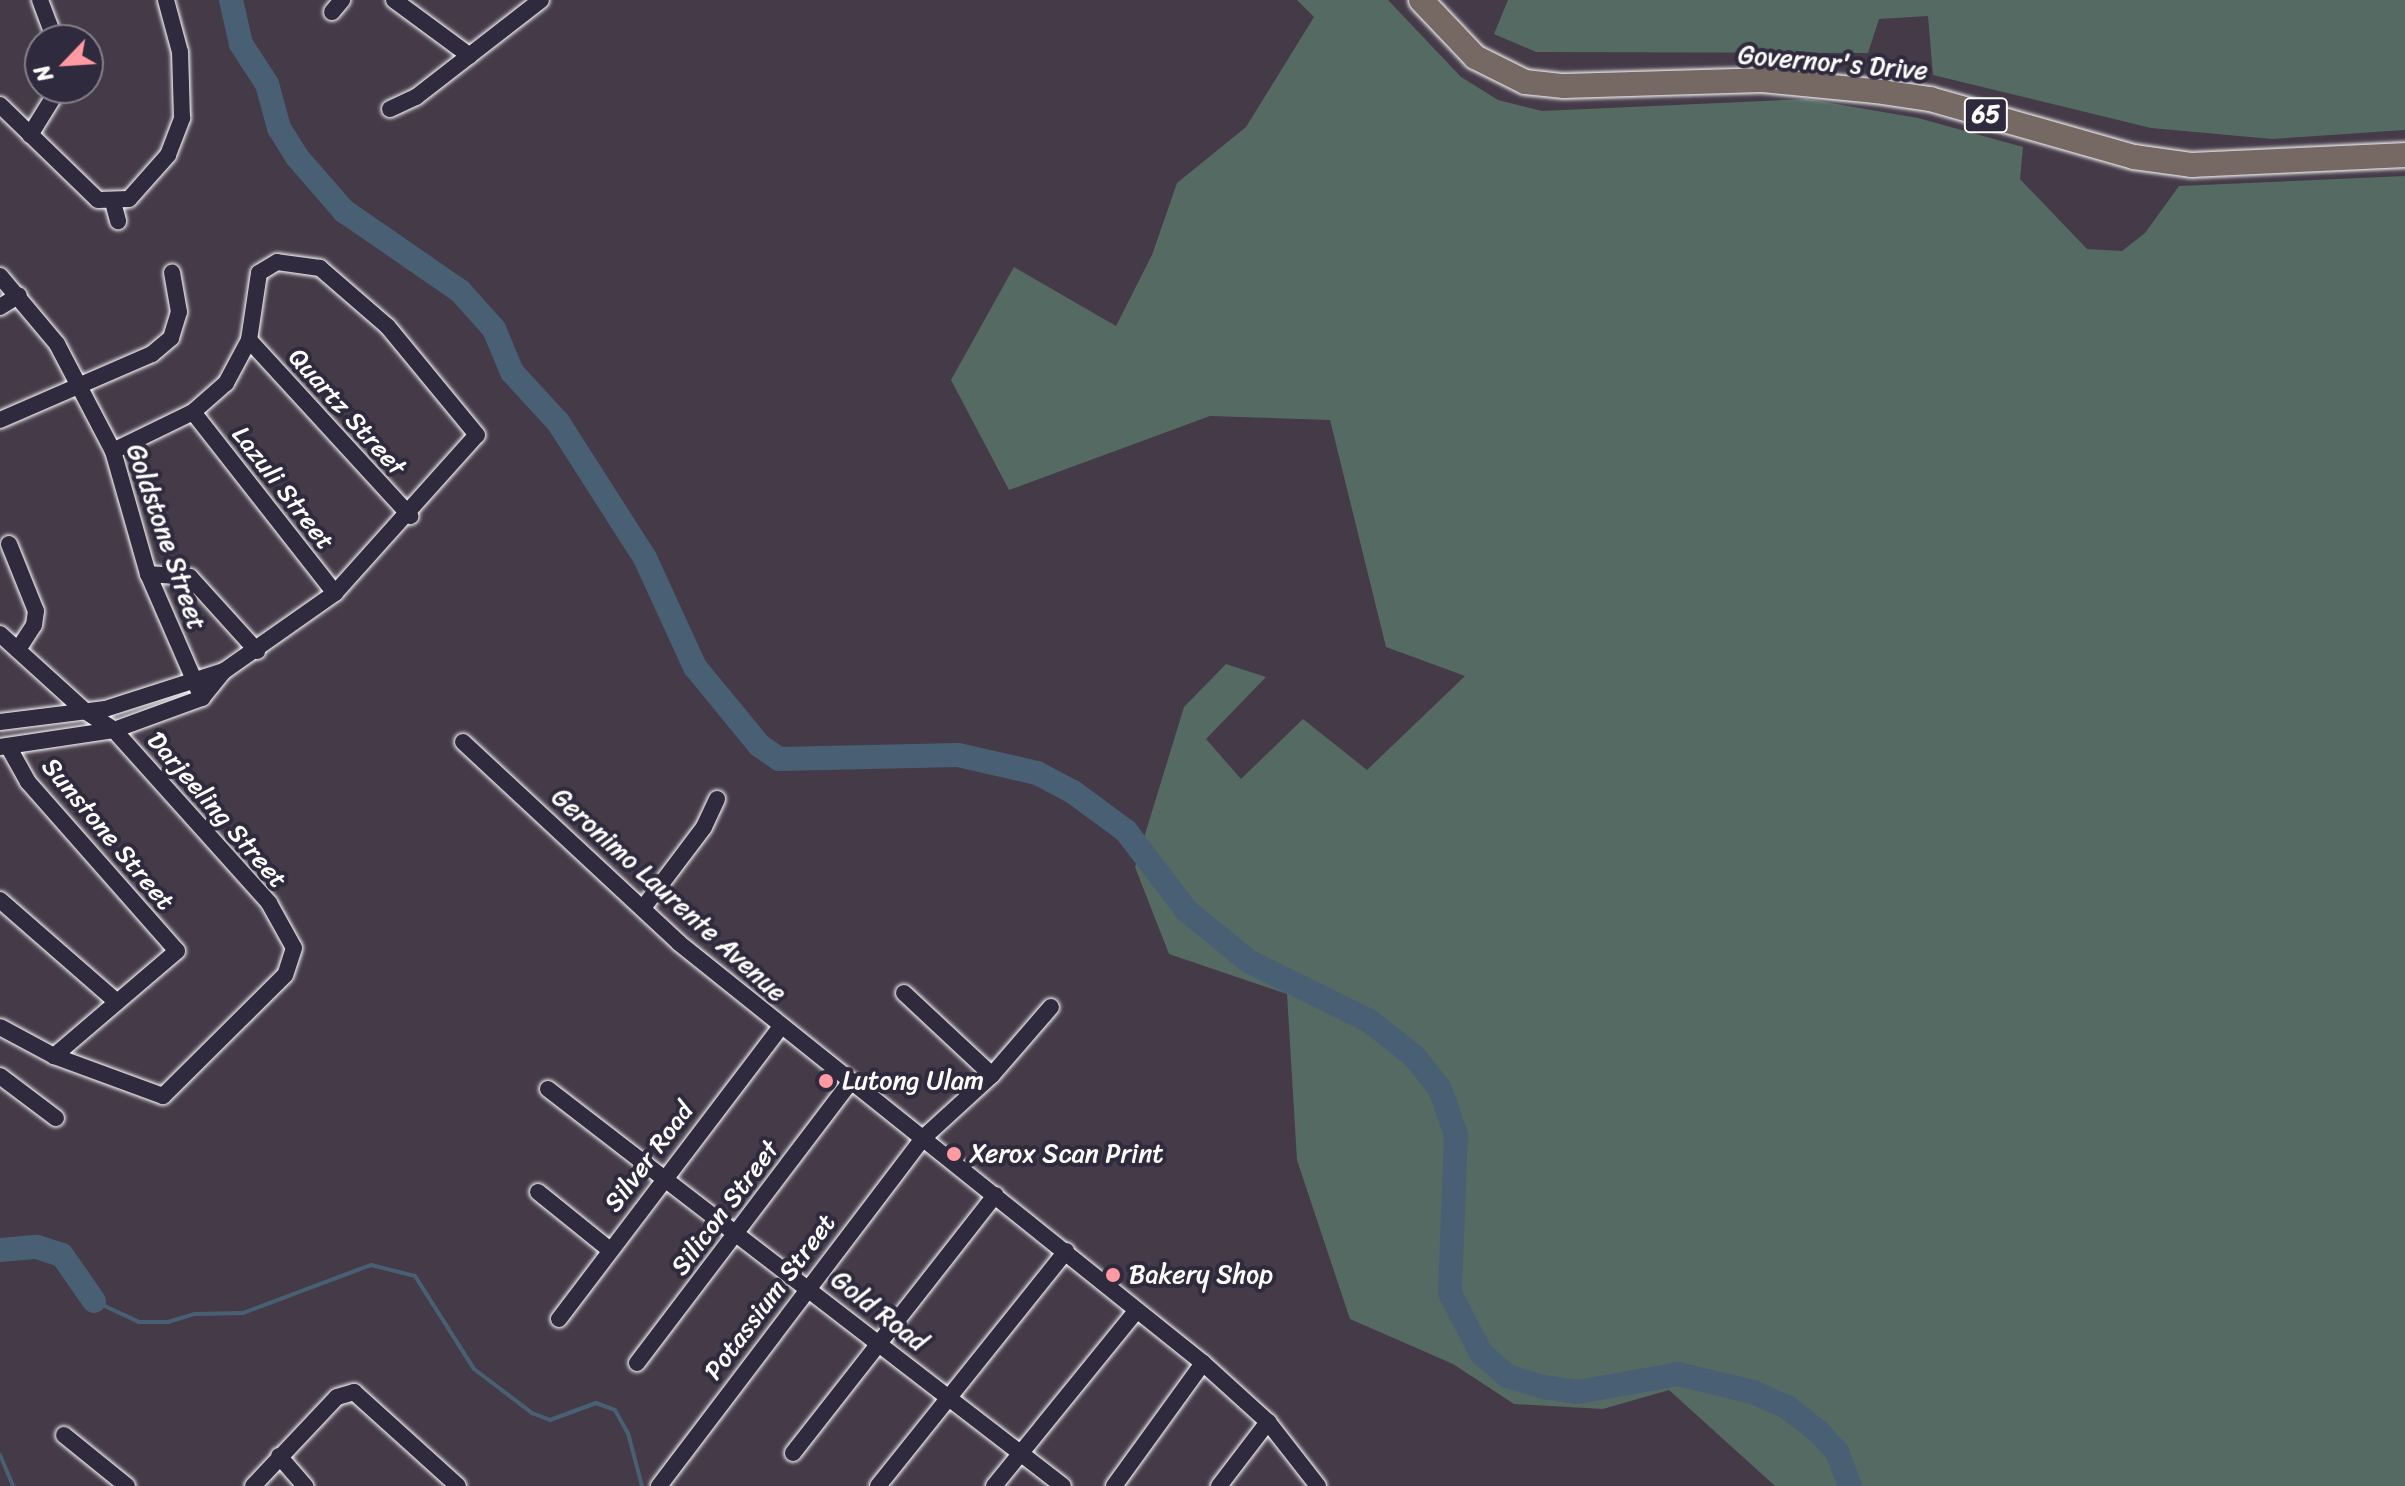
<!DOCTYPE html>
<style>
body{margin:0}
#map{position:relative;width:2405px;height:1486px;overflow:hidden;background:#443a48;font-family:Sriracha,sans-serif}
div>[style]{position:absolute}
.green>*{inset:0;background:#566a64}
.stream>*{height:4px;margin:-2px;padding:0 2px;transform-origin:2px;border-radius:2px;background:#496074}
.river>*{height:24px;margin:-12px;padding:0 12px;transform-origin:12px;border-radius:12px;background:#496074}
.roads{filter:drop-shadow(0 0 2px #fff) drop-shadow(0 0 2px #fff)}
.minor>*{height:16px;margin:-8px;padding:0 8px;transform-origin:8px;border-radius:8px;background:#2f2a3d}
.highway>*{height:24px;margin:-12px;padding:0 12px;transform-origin:12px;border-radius:12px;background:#766964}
.dots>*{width:22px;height:22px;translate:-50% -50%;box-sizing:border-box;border:4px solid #2f2a3d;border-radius:50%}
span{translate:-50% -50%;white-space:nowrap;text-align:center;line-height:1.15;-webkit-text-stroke:8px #2f2a3d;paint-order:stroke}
.shield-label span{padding:2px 6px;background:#2f2a3d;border:2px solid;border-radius:6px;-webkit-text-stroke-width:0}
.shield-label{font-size:24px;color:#fff;font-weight:700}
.street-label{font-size:26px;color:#fff}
.poi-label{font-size:26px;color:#fff}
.left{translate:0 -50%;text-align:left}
.north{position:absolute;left:24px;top:24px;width:80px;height:80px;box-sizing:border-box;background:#2f2a3d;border:2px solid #827f8b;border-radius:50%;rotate:245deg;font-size:22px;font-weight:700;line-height:32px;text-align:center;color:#fff}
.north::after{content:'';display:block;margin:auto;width:28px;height:36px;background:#ff9aa2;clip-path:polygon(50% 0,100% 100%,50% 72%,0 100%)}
</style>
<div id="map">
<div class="green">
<div style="clip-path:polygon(1297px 0,1388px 0,1461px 77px,1498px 100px,1542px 111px,1807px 99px,1918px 118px,2023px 147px,2020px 179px,2087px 249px,2122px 251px,2145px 233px,2179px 186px,2405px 176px,2405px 1486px,1775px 1486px,1669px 1390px,1603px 1409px,1514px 1404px,1453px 1364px,1350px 1319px,1297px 1160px,1287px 994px,1169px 954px,1135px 867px,1184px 707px,1226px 664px,1266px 677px,1206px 739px,1241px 779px,1303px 719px,1367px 770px,1465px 676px,1386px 647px,1330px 420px,1210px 416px,1009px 490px,951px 380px,1014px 267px,1116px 326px,1152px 255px,1177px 183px,1246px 127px,1314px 17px)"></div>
<div style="clip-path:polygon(1508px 0,2405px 0,2405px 130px,2272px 139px,2151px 128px,1933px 75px,1928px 16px,1879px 19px,1868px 53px,1536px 52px,1494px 34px)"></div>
</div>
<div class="stream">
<div style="left:94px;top:1301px;width:50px;rotate:25deg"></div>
<div style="left:139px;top:1322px;width:29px"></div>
<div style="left:168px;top:1322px;width:28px;rotate:-17deg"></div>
<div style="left:195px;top:1314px;width:48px;rotate:-1.2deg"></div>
<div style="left:243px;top:1313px;width:137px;rotate:-20.6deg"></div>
<div style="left:371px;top:1265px;width:45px;rotate:14deg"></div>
<div style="left:415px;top:1276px;width:110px;rotate:57.6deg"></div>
<div style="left:474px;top:1369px;width:73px;rotate:37.2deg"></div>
<div style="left:532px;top:1413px;width:19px;rotate:21deg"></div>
<div style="left:550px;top:1420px;width:49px;rotate:-20.3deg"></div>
<div style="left:596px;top:1403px;width:20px;rotate:20deg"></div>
<div style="left:615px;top:1410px;width:26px;rotate:61deg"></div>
<div style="left:628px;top:1433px;width:55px;rotate:75.2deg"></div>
<div style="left:0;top:1455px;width:34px;rotate:67deg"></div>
</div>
<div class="river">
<div style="left:231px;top:0;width:45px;rotate:77.2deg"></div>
<div style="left:241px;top:44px;width:48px;rotate:57deg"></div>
<div style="left:267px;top:84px;width:46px;rotate:74.7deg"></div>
<div style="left:279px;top:128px;width:34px;rotate:58deg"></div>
<div style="left:297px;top:157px;width:72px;rotate:49deg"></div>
<div style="left:344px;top:211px;width:141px;rotate:34.6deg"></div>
<div style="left:460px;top:291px;width:51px;rotate:48.2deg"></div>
<div style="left:494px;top:329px;width:47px;rotate:67.3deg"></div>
<div style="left:512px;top:372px;width:68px;rotate:47.4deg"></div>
<div style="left:558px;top:422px;width:161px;rotate:57.4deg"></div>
<div style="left:645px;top:558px;width:120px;rotate:65.4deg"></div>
<div style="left:695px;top:667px;width:101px;rotate:50.6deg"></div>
<div style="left:759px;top:745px;width:24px;rotate:35deg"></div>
<div style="left:779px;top:759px;width:179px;rotate:-1.3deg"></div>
<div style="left:958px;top:755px;width:81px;rotate:12.8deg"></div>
<div style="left:1037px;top:773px;width:41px;rotate:27.8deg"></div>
<div style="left:1073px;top:792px;width:66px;rotate:36.3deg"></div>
<div style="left:1126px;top:831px;width:99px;rotate:52.8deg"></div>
<div style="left:1186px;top:910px;width:80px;rotate:39.4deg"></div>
<div style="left:1248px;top:961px;width:134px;rotate:26.2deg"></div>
<div style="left:1368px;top:1020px;width:58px;rotate:38deg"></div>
<div style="left:1414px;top:1056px;width:42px;rotate:51.8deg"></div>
<div style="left:1440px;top:1089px;width:49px;rotate:70.8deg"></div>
<div style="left:1456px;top:1135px;width:158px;rotate:92.2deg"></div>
<div style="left:1450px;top:1293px;width:68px;rotate:62.7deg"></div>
<div style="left:1481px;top:1353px;width:35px;rotate:41deg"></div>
<div style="left:1507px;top:1376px;width:38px;rotate:17deg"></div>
<div style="left:1543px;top:1387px;width:35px;rotate:8deg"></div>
<div style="left:1578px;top:1392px;width:102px;rotate:-10.2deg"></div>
<div style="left:1678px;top:1374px;width:77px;rotate:13.5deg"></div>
<div style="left:1753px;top:1392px;width:37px;rotate:24deg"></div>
<div style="left:1787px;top:1407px;width:39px;rotate:38deg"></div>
<div style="left:1818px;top:1431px;width:28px;rotate:48deg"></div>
<div style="left:1837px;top:1452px;width:36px;rotate:69deg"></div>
<div style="left:0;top:1250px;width:37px;rotate:-5deg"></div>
<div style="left:37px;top:1247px;width:26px;rotate:18deg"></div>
<div style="left:62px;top:1255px;width:56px;rotate:55.2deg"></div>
</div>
<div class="roads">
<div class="minor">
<div style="left:40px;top:0;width:43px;rotate:69.4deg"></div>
<div style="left:394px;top:0;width:94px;rotate:36.4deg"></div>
<div style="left:332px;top:12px;width:16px;rotate:-50deg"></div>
<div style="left:0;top:105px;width:136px;rotate:44.1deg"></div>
<div style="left:98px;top:200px;width:31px;rotate:-2deg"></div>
<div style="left:129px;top:199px;width:59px;rotate:-48.4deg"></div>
<div style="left:168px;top:155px;width:40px;rotate:-69deg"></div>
<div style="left:182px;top:118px;width:66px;rotate:-91.7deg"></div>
<div style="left:180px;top:52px;width:54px;rotate:-105.1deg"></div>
<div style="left:390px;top:109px;width:29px;rotate:-25deg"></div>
<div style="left:416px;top:97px;width:158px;rotate:-37.8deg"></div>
<div style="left:30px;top:135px;width:55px;rotate:-58.3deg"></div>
<div style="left:113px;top:202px;width:20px;rotate:75deg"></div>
<div style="left:0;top:276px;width:89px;rotate:50deg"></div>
<div style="left:57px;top:344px;width:121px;rotate:62.4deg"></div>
<div style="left:113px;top:451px;width:128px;rotate:74.1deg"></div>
<div style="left:148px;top:574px;width:135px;rotate:66.5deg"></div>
<div style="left:0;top:307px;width:22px;rotate:-32deg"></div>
<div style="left:249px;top:340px;width:239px;rotate:47.5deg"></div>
<div style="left:193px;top:412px;width:230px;rotate:51.9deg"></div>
<div style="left:0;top:420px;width:166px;rotate:-23.5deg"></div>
<div style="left:152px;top:354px;width:25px;rotate:-40deg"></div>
<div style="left:171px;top:338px;width:27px;rotate:-73deg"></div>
<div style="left:179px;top:312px;width:40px;rotate:-100deg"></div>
<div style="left:9px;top:544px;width:72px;rotate:68.1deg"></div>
<div style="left:36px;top:611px;width:14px;rotate:98deg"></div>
<div style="left:34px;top:625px;width:30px;rotate:123deg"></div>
<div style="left:148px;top:574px;width:42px;rotate:4.1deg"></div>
<div style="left:190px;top:577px;width:100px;rotate:47.8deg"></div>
<div style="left:0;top:634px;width:115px;rotate:42.2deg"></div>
<div style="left:85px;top:711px;width:35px;rotate:33deg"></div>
<div style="left:114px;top:730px;width:232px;rotate:48.1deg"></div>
<div style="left:269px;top:903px;width:51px;rotate:60.9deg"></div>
<div style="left:294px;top:948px;width:28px;rotate:108deg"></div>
<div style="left:285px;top:975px;width:172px;rotate:135.2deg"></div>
<div style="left:163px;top:1096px;width:116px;rotate:-159.8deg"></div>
<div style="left:54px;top:1056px;width:61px;rotate:-151.8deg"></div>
<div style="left:0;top:722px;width:106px;rotate:-7.1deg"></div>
<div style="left:105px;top:709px;width:125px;rotate:-17.7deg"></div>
<div style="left:463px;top:742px;width:295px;rotate:42.9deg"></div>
<div style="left:679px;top:943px;width:672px;rotate:38.71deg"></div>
<div style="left:1203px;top:1363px;width:88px;rotate:42.2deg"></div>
<div style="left:1268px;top:1422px;width:81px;rotate:52deg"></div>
<div style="left:8px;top:746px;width:41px;rotate:60.9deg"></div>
<div style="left:28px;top:782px;width:225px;rotate:48.6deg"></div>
<div style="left:177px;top:951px;width:162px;rotate:139.5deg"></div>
<div style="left:0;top:747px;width:115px;rotate:-8.5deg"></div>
<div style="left:114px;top:730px;width:94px;rotate:-20deg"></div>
<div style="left:202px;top:698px;width:35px;rotate:-51deg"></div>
<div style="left:224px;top:671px;width:136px;rotate:-35.1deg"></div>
<div style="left:335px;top:593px;width:212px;rotate:-48.1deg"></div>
<div style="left:477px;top:435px;width:141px;rotate:-129.5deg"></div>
<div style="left:387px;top:326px;width:89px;rotate:-139.1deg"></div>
<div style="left:320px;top:268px;width:43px;rotate:-172.1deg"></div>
<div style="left:277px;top:262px;width:21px;rotate:149deg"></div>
<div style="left:259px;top:273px;width:68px;rotate:98.5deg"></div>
<div style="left:249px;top:340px;width:49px;rotate:118.1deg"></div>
<div style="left:226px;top:383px;width:44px;rotate:138.7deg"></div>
<div style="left:193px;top:412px;width:89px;rotate:154deg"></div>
<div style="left:0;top:900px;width:155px;rotate:41.1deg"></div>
<div style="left:643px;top:908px;width:101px;rotate:-53deg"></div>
<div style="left:704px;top:827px;width:31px;rotate:-65deg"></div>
<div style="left:904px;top:993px;width:120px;rotate:43deg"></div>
<div style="left:0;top:1076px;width:70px;rotate:36.9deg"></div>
<div style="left:548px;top:1089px;width:650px;rotate:37.63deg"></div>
<div style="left:538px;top:1192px;width:92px;rotate:38.9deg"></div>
<div style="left:559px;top:1319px;width:368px;rotate:-52.8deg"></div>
<div style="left:637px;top:1363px;width:353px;rotate:-52.8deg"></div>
<div style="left:64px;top:1435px;width:81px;rotate:39deg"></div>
<div style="left:793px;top:1453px;width:328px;rotate:-51.9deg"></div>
<div style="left:279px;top:1456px;width:40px;rotate:49deg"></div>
<div style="left:253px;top:1486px;width:122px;rotate:-46.7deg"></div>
<div style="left:337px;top:1397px;width:18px;rotate:-16deg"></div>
<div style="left:354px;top:1392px;width:140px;rotate:42.1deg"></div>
<div style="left:659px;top:1486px;width:435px;rotate:-52.8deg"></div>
<div style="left:922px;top:1139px;width:95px;rotate:-42.4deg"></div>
<div style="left:992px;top:1075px;width:90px;rotate:-49.1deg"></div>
<div style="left:878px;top:1486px;width:301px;rotate:-51.3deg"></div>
<div style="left:994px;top:1486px;width:225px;rotate:-50.9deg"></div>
<div style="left:1114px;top:1486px;width:152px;rotate:-54.1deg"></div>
<div style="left:1219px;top:1486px;width:81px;rotate:-52.6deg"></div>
</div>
<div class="highway">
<div style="left:1421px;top:0;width:79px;rotate:46.5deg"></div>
<div style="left:1475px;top:57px;width:56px;rotate:26.6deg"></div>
<div style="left:1525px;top:82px;width:39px;rotate:6deg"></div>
<div style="left:1564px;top:86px;width:198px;rotate:-1.7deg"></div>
<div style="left:1762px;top:80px;width:114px;rotate:5.6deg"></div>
<div style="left:1875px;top:91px;width:56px;rotate:8.3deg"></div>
<div style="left:1930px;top:99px;width:212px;rotate:15.9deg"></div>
<div style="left:2134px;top:157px;width:59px;rotate:7.9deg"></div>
<div style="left:2192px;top:165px;width:213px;rotate:-2.7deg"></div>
</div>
</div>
<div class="dots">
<div style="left:826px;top:1081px;background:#ff9aa2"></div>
<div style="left:954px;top:1154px;background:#ff9aa2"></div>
<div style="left:1113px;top:1275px;background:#ff9aa2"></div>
</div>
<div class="shield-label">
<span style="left:1986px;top:115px">65</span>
</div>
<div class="street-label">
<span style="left:1833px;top:63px;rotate:5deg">Governor's Drive</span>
<span style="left:347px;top:412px;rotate:48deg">Quartz Street</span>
<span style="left:283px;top:488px;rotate:52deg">Lazuli Street</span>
<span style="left:166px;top:537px;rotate:71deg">Goldstone Street</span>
<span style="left:217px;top:810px;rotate:49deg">Darjeeling Street</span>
<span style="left:108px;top:834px;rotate:50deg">Sunstone Street</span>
<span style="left:669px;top:895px;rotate:42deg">Geronimo Laurente Avenue</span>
<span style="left:649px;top:1157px;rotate:-53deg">Silver Road</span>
<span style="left:725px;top:1208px;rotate:-53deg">Silicon Street</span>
<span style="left:770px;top:1297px;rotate:-53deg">Potassium Street</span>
<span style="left:879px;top:1311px;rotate:38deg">Gold Road</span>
</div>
<div class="poi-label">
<span class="left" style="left:842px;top:1081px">Lutong Ulam</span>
<span class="left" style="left:970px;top:1154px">Xerox Scan Print</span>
<span class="left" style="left:1129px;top:1275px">Bakery Shop</span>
</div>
<div class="north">N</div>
</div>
